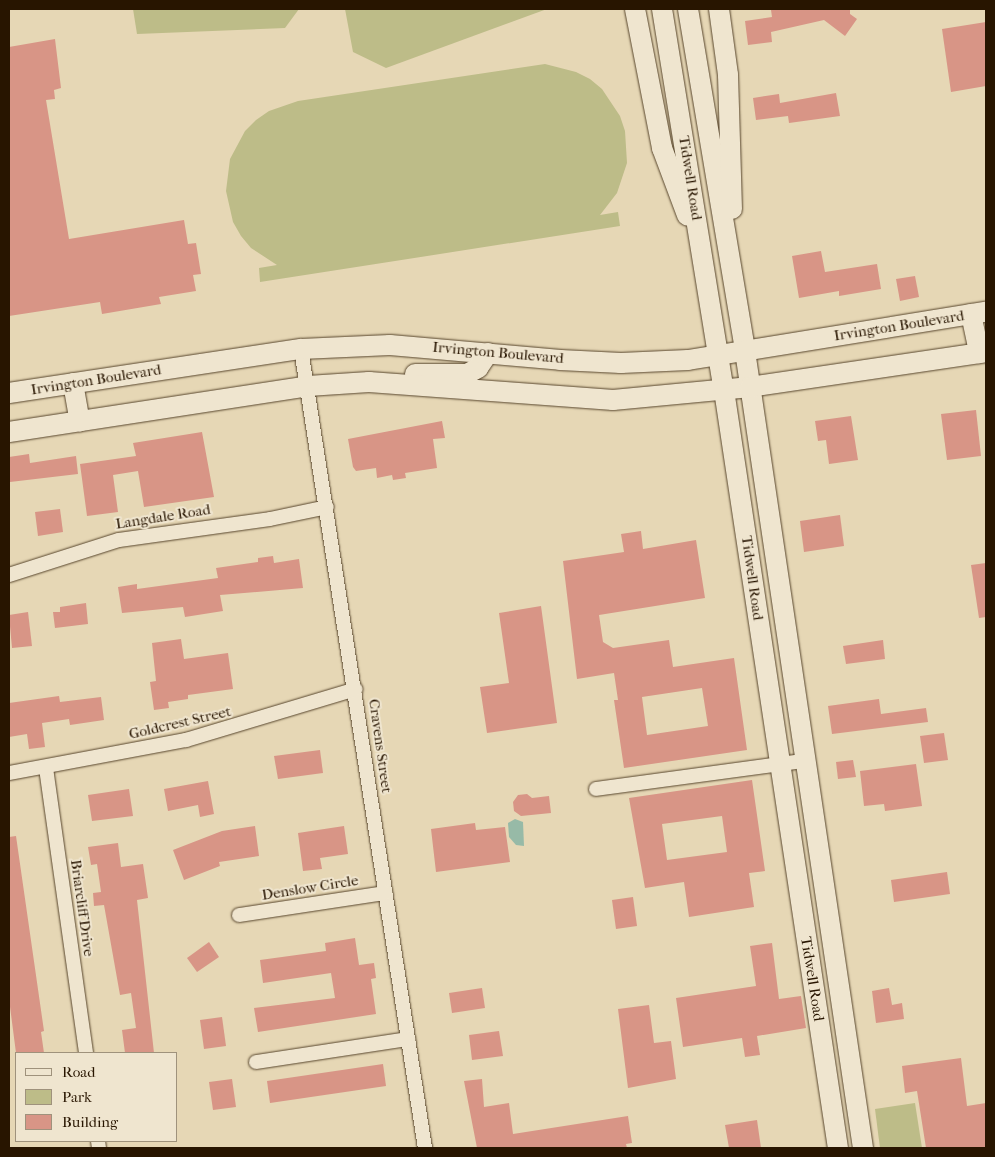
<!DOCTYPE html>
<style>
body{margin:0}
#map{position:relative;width:995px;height:1157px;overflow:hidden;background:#e6d7b5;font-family:"IM FELL French Canon",serif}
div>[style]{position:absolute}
.green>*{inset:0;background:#bdbc88}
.water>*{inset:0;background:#97baa7}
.building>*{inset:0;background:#d89586}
.roads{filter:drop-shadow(0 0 1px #58462d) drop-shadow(0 0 1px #58462d)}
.street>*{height:14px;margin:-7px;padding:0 7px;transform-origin:7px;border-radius:7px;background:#efe5cf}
.secondary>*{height:20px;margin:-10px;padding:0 10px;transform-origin:10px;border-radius:10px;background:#efe5cf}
span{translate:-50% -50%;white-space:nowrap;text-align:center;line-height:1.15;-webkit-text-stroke:4px #efe5cf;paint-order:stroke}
.street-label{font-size:15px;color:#281500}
.frame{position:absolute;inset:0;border:10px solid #281500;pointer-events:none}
.legend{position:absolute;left:15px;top:1052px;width:162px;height:90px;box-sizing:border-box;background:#efe5cf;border:1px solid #9f927c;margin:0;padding:6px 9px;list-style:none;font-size:15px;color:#281500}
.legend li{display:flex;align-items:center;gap:10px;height:25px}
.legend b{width:25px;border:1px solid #9f927c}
</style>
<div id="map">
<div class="green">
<div style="clip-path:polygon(133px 9px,299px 9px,285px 28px,137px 34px)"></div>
<div style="clip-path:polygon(345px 9px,547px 9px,386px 68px,353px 52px)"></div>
<div style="clip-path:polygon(545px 64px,576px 72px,590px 79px,602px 89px,620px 116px,625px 131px,627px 163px,617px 193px,600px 215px,618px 212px,620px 226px,260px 282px,259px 268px,277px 265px,251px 248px,241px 236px,233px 222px,226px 191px,230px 159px,245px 131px,256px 120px,269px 111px,298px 101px)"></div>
<div style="clip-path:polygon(915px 1103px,922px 1148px,880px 1148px,875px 1109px)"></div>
</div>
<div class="water">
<div style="clip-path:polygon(515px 819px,523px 822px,524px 846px,516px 845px,509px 837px,508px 823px)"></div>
</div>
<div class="building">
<div style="clip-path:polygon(850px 9px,850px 14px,857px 19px,845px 36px,824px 20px,771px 32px,772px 42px,748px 45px,745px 21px,772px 17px,771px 10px)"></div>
<div style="clip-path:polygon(986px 22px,986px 86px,951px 92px,942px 29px)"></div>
<div style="clip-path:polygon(55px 39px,61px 88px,54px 90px,55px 99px,46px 100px,69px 239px,184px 220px,188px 244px,196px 243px,201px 274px,193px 275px,196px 291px,159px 297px,161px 304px,102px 314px,100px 302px,9px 316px,9px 47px)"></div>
<div style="clip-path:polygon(836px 93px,840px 116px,789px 123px,788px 116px,756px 120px,753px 98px,779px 94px,780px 103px)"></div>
<div style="clip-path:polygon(821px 251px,825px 272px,877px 264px,881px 289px,839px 296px,839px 291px,799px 298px,792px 256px)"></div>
<div style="clip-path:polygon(915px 276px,919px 297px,900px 301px,896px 279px)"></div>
<div style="clip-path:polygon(976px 410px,981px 456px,947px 460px,941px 414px)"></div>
<div style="clip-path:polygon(851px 416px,858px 460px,829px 464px,826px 440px,818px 441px,815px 421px)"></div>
<div style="clip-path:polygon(442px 421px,445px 438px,433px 439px,437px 468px,405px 473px,406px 478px,393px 480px,392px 475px,377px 478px,376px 468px,356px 471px,353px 467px,348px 439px)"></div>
<div style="clip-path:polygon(202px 432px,214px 497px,144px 507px,138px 471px,113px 475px,118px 512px,87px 516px,80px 464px,136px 456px,133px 443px)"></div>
<div style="clip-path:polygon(29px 454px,30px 463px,76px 456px,78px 474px,10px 482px,9px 457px)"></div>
<div style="clip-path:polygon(60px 509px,63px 532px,38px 536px,35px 512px)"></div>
<div style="clip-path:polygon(840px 515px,844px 546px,804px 552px,800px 521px)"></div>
<div style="clip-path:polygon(evenodd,641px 531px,643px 549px,696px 540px,705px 598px,599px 615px,603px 642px,613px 648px,669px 640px,673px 667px,734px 658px,747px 750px,624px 768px,614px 700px,618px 700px,614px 673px,577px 679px,563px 561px,624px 552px,621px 534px,641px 531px,702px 688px,708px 726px,647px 735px,642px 697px,702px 688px)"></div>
<div style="clip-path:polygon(273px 556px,274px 563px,299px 559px,303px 588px,220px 595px,223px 611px,185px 617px,183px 607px,122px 613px,118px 587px,137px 584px,137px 589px,218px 578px,216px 568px,258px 562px,258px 558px)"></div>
<div style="clip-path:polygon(986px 563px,986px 617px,979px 618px,971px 565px)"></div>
<div style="clip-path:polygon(86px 603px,88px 624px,55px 628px,53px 612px,60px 612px,60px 607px)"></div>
<div style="clip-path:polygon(541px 606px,557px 723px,487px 733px,480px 687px,509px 683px,499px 613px)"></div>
<div style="clip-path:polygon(28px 612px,32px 646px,12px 648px,9px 615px)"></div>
<div style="clip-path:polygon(181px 639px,184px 659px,228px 653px,233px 689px,188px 695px,188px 699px,168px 702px,169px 708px,154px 710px,150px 682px,156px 681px,152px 643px)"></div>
<div style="clip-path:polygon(883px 640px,885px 659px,846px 664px,843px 646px)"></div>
<div style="clip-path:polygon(59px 696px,60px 702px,101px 697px,104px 720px,70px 725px,69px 719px,42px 723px,45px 747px,29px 749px,27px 734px,9px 737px,9px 703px)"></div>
<div style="clip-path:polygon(879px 699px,881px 714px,926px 708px,928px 722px,832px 734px,828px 706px)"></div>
<div style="clip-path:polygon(944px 733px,948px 760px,924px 763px,920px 736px)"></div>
<div style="clip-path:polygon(320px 750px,323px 773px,278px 779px,274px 756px)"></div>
<div style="clip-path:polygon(853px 760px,856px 777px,838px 779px,836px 762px)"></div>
<div style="clip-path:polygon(916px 764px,922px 806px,885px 811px,884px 804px,864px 806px,860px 771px)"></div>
<div style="clip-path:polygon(evenodd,752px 780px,765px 871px,749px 873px,754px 907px,689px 917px,684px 882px,645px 888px,629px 798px,752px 780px,722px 816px,727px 852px,667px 860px,662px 824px,722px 816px)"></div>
<div style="clip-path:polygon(208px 781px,214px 814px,200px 817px,198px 805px,168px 811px,164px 789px)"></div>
<div style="clip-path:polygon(129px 789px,133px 816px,92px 821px,88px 795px)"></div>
<div style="clip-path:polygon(527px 794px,532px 798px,549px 796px,551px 813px,521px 816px,514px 811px,513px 802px,518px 795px)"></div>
<div style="clip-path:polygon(475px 823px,476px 830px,505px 827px,510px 862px,436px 872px,431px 829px)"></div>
<div style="clip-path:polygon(255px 826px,259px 856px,219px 862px,220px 866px,184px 880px,173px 850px,222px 831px)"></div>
<div style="clip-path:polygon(344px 826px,348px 854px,320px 858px,322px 869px,303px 871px,298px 833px)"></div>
<div style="clip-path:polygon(16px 836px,44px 1031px,41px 1032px,44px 1053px,16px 1053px,9px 999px,9px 837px)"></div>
<div style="clip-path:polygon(118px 843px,121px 867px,143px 864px,148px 898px,137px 900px,154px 1053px,125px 1053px,122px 1030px,136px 1028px,131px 993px,120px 995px,104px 905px,94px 906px,93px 893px,101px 892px,97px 864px,91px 865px,88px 847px)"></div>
<div style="clip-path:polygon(947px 872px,950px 894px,894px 902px,891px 880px)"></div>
<div style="clip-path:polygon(633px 897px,637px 926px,616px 929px,612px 900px)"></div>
<div style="clip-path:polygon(355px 938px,359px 965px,374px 963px,376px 978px,371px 979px,376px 1014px,258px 1032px,254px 1008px,335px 998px,331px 973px,263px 983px,260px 960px,326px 951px,325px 943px)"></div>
<div style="clip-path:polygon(209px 942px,219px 957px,197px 972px,187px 958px)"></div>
<div style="clip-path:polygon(772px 943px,779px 999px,801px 996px,806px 1028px,757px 1036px,760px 1055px,745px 1057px,742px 1038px,683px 1047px,676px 998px,756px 986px,750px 946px)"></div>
<div style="clip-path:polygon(482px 988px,485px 1008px,452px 1013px,449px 993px)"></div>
<div style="clip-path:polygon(889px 988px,892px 1005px,902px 1003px,904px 1019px,876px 1023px,872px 991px)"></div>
<div style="clip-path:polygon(649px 1005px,654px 1043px,671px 1041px,676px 1079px,628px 1088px,618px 1009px)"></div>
<div style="clip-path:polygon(222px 1017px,226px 1046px,204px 1049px,200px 1020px)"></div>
<div style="clip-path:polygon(499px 1031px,503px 1056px,472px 1060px,469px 1035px)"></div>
<div style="clip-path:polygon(961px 1058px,967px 1106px,986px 1103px,986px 1148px,926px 1148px,917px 1091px,905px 1093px,902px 1066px)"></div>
<div style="clip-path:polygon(383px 1064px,386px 1086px,270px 1103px,267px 1081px)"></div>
<div style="clip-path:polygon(232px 1079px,236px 1107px,213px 1110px,209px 1082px)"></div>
<div style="clip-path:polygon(482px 1079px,484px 1107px,509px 1103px,513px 1134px,628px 1116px,632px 1143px,626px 1144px,627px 1148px,477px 1148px,464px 1081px)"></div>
<div style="clip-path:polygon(757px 1120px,761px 1148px,729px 1148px,725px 1125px)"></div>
</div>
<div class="roads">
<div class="street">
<div style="left:301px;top:349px;width:809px;rotate:81.18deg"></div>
<div style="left:9px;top:575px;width:115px;rotate:-17.7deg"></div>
<div style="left:119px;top:540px;width:152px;rotate:-7.9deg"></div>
<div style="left:270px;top:519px;width:58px;rotate:-11.9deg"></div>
<div style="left:46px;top:768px;width:288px;rotate:82deg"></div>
<div style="left:9px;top:773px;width:180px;rotate:-10.6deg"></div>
<div style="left:186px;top:740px;width:177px;rotate:-16.7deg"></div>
<div style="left:596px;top:789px;width:209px;rotate:-7.7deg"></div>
<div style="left:239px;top:915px;width:148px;rotate:-8.6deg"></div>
<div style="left:256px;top:1062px;width:154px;rotate:-8.6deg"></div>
<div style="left:98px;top:1141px;width:7px;rotate:82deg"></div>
</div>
<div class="secondary">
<div style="left:635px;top:9px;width:142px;rotate:79deg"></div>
<div style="left:662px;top:148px;width:72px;rotate:69.5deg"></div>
<div style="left:662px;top:9px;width:386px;rotate:80.8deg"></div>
<div style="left:724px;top:390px;width:767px;rotate:81.45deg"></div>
<div style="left:688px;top:9px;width:347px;rotate:80.5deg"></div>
<div style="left:745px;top:351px;width:806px;rotate:81.58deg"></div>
<div style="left:719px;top:9px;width:67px;rotate:82.2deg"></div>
<div style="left:728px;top:75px;width:134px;rotate:88.3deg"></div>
<div style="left:971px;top:314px;width:40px;rotate:78deg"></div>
<div style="left:415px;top:374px;width:52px"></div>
<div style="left:467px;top:374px;width:13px;rotate:-29deg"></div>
<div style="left:478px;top:368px;width:18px;rotate:-56deg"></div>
<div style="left:73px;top:383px;width:39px;rotate:80deg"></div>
<div style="left:9px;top:393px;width:295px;rotate:-8.6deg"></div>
<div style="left:301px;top:349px;width:89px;rotate:-2.6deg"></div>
<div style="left:390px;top:345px;width:171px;rotate:5deg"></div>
<div style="left:560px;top:360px;width:61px;rotate:2.8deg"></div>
<div style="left:621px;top:363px;width:67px;rotate:-2.6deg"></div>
<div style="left:688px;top:360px;width:302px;rotate:-9.2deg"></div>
<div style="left:9px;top:432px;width:303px;rotate:-8.7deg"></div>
<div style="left:308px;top:386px;width:61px;rotate:-3.8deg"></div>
<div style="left:369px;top:382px;width:245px;rotate:4.2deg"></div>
<div style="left:613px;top:400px;width:138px;rotate:-5.4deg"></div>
<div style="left:750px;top:387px;width:239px;rotate:-8.4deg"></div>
</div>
</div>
<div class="street-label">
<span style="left:690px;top:178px;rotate:81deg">Tidwell Road</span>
<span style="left:899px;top:326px;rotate:-9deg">Irvington Boulevard</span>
<span style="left:498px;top:353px;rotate:5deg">Irvington Boulevard</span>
<span style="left:96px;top:380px;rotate:-9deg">Irvington Boulevard</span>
<span style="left:163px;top:517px;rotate:-9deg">Langdale Road</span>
<span style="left:752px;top:578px;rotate:82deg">Tidwell Road</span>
<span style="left:180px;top:723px;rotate:-13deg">Goldcrest Street</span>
<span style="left:380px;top:746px;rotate:82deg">Cravens Street</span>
<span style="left:310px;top:888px;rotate:-9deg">Denslow Circle</span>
<span style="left:82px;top:908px;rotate:82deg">Briarcliff Drive</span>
<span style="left:812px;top:979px;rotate:81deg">Tidwell Road</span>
</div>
<div class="frame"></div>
<ul class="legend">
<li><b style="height:6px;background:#efe5cf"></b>Road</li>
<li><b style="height:14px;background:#bdbc88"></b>Park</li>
<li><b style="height:14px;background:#d89586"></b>Building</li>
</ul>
</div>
